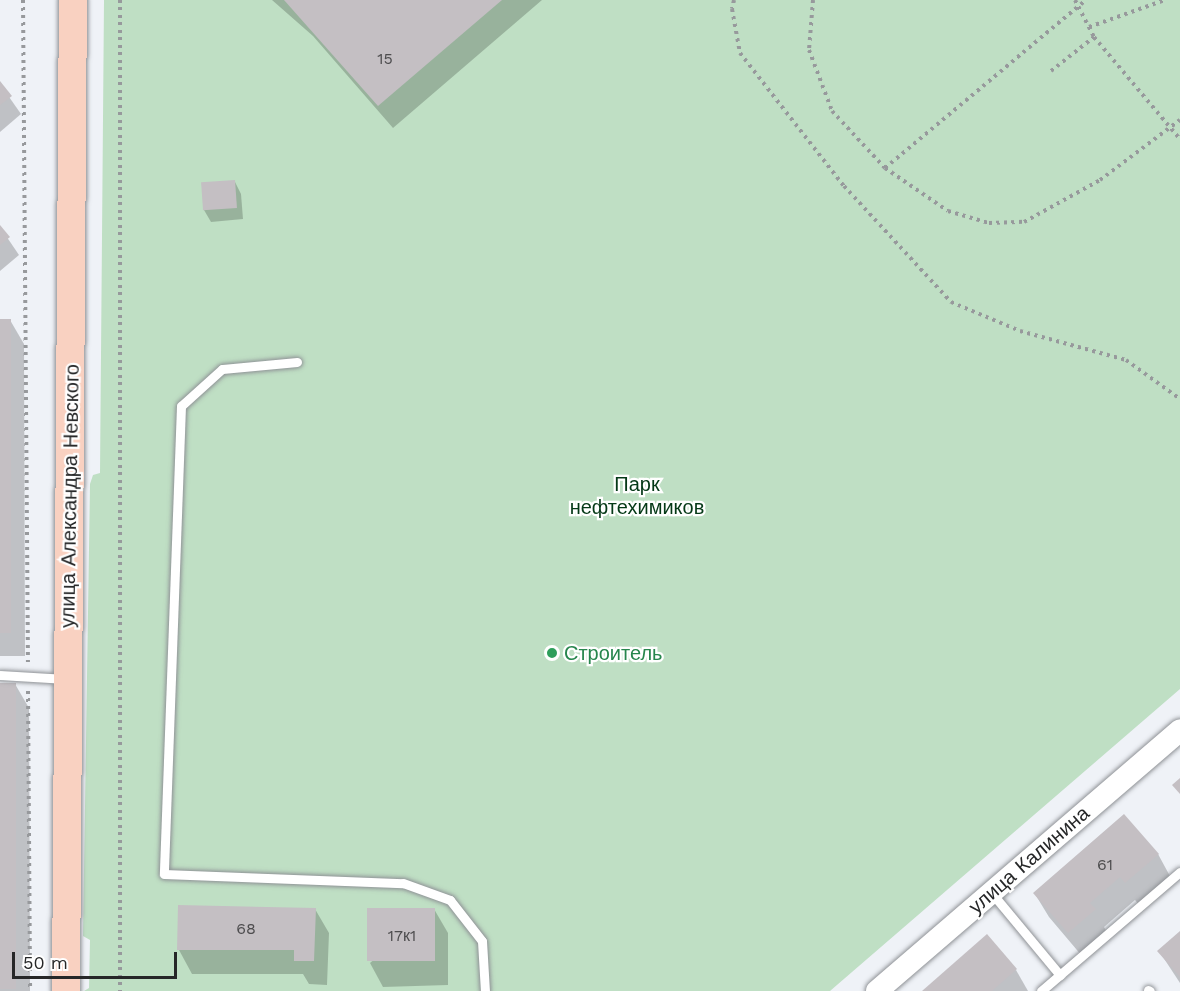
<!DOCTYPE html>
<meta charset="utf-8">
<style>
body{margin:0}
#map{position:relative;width:1180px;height:991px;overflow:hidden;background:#eff2f7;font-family:"Work Sans",sans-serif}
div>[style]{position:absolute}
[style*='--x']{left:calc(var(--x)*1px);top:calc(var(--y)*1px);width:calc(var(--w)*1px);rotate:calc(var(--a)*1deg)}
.green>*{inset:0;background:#bfdfc4}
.shadow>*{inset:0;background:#0003}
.building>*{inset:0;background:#c4bfc3;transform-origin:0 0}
.path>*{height:4px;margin-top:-2px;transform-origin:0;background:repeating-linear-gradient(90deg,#97999c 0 3px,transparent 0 7.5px)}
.roads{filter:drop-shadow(0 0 2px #8f9296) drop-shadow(0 0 2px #8f9296)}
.service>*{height:9px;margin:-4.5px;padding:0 4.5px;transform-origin:4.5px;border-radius:4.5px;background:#fff}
.tertiary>*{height:22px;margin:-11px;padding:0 11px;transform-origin:11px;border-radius:11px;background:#fff}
.primary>*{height:28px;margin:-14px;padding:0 14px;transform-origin:14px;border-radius:14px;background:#f9d1c1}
.dots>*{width:16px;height:16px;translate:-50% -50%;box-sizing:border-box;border:3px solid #fff;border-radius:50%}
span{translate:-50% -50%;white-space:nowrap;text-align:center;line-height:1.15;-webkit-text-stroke:4.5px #fff;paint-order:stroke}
.number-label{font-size:16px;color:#4e4d4f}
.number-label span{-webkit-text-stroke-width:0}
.park-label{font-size:20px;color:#053917}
.street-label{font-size:20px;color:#262728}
.leisure-label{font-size:20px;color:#27864d}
.left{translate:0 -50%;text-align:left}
.scale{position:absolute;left:12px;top:952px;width:165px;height:27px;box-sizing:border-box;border:3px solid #262728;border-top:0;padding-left:8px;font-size:18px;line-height:21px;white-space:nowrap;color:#262728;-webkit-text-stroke:4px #fff;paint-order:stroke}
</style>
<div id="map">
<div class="green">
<div style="clip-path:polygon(104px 0,1180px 0,1180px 689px,830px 991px,84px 991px,89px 988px,90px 940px,83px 936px,90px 484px,93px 475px,100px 473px)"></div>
</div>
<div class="shadow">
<div style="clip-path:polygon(272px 0,542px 0,393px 128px,313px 36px)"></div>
<div style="clip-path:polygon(0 84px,21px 114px,0 132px)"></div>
<div style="clip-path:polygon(235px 182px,241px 194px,243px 219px,211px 222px,204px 210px)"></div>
<div style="clip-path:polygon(0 227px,19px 255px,0 271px)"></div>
<div style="clip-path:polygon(0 320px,10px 320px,24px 344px,25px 656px,0 656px)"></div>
<div style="clip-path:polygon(0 684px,15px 684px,29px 708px,30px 991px,0 991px)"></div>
<div style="clip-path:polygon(1158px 854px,1171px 878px,1140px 906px,1135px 900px,1104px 927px,1108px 934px,1082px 956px,1049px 917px,1035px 894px)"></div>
<div style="clip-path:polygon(315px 909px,329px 933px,327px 985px,309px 984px,303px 974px,192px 974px,179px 950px)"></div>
<div style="clip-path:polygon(434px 909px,448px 933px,448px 985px,383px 987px,370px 963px)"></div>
<div style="clip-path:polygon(1180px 933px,1180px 983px,1159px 951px)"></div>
<div style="clip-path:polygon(1016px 970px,1028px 991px,924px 991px)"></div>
</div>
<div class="building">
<div style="clip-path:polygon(284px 0,502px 0,378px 106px)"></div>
<div style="clip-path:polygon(0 81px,12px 96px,0 105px)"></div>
<div style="left:235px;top:180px;width:28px;height:34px;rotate:86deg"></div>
<div style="clip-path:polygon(0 225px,10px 237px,0 245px)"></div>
<div style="left:0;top:319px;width:11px;height:314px"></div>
<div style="left:0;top:683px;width:16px;height:306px"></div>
<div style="clip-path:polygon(1180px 778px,1180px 794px,1172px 785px)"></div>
<div style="clip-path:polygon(1124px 814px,1159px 854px,1125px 883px,1120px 877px,1090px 903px,1096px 909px,1068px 933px,1033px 893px)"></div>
<div style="clip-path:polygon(178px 905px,316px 908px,314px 961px,294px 961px,294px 950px,177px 950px)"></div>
<div style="left:435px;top:908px;width:53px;height:68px;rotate:90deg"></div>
<div style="clip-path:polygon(1180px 931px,1180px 977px,1157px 951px)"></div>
<div style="clip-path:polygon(987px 934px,1017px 969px,992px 991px,922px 991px)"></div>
</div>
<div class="path">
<div style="--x:23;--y:0;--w:662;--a:89.57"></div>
<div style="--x:120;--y:0;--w:991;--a:90"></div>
<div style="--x:734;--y:0;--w:9;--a:103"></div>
<div style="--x:732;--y:9;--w:45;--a:79.7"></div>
<div style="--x:740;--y:53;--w:169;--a:52"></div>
<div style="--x:844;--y:186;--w:158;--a:47.3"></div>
<div style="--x:951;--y:302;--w:75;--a:22.8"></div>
<div style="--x:1020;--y:331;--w:110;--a:15.3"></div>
<div style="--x:1126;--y:360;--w:67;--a:35.8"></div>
<div style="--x:813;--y:0;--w:50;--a:94.6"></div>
<div style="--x:809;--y:50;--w:65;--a:69.3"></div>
<div style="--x:832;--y:111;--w:78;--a:47.1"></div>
<div style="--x:885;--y:168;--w:76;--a:34.3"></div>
<div style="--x:948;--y:211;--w:43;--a:16.3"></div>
<div style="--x:989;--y:223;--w:35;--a:-2"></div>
<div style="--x:1024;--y:222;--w:87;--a:-28.9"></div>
<div style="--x:1100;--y:180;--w:100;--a:-36.9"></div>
<div style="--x:1075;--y:0;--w:42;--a:62.8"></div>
<div style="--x:1094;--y:37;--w:133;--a:49.9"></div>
<div style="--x:1089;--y:27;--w:81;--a:-19.6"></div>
<div style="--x:1051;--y:71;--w:55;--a:-38.3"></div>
<div style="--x:885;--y:168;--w:262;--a:-39.9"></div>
<div style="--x:28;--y:691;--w:300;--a:89.6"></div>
</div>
<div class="roads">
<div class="service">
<div style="--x:297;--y:362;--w:75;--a:174.7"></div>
<div style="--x:222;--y:369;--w:55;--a:137.9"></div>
<div style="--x:181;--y:406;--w:468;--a:92.1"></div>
<div style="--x:164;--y:874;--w:239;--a:2.2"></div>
<div style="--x:403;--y:883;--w:50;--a:19.9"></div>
<div style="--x:450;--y:900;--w:52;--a:52"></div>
<div style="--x:482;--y:941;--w:50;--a:86.6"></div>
<div style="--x:0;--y:675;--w:66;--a:3.5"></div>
<div style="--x:991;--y:892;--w:108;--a:50.3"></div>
<div style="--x:1148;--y:990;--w:2;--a:27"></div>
<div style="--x:1041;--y:991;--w:183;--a:-40.6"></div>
</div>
<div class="tertiary">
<div style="--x:877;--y:991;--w:400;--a:-40.7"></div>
</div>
<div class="primary">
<div style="--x:66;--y:991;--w:991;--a:-89.6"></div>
</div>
</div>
<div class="dots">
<div style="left:552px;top:653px;background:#2e9e5b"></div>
</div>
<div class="number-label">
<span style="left:385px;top:59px">15</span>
<span style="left:1105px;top:865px">61</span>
<span style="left:246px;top:929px">68</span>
<span style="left:402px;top:936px">17к1</span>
</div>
<div class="park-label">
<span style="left:637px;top:496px">Парк<br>нефтехимиков</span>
</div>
<div class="street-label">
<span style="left:70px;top:496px;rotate:-89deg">улица Александра Невского</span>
<span style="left:1029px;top:860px;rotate:-41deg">улица Калинина</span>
</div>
<div class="leisure-label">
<span class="left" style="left:564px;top:653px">Строитель</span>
</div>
<div class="scale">50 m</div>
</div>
